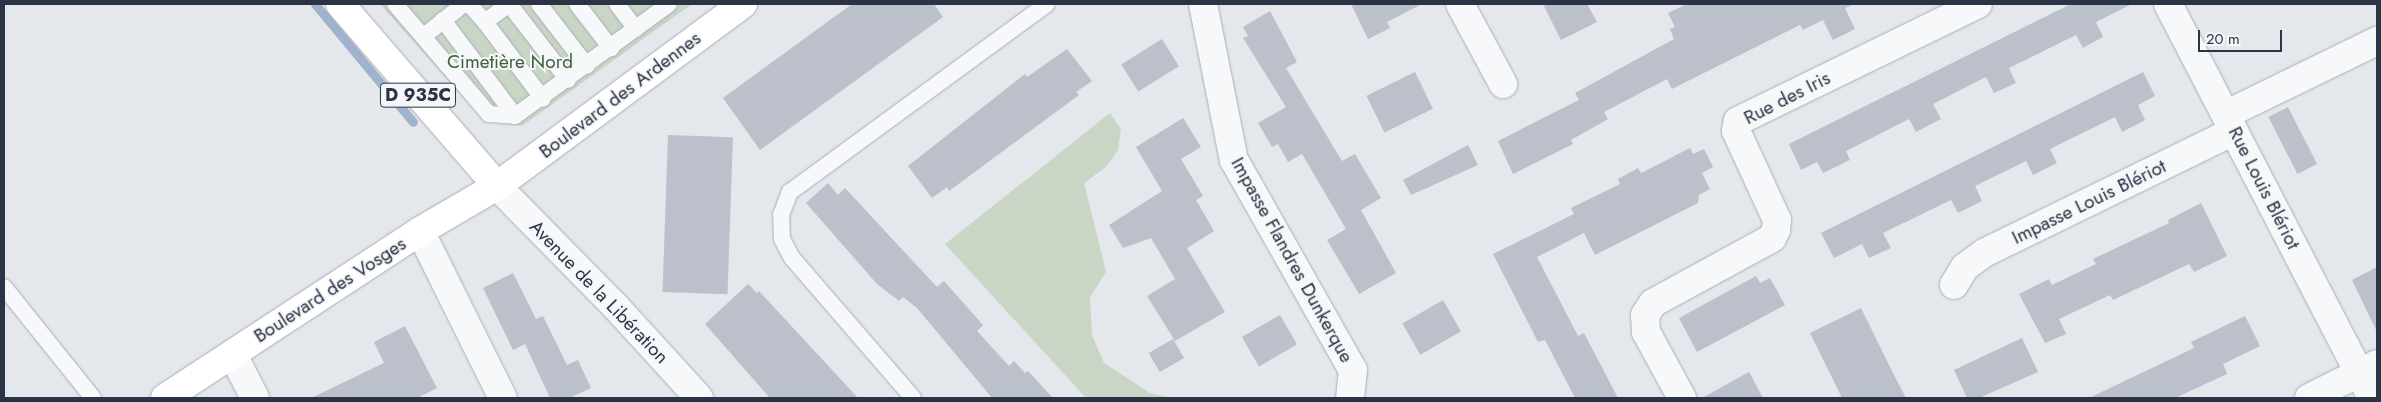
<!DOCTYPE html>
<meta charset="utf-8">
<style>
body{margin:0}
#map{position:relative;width:2381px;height:402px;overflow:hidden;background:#e4e7ec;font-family:Jost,sans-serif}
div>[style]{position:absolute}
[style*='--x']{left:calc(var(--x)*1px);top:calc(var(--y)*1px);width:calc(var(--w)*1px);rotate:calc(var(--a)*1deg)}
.green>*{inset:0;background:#c9d6c5}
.stream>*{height:9px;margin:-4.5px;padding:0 4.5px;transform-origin:4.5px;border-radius:4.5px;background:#9fb4cc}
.building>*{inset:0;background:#bbc0ca;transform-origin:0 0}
.roads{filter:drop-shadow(0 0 1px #a9aeb7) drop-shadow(0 0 1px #a9aeb7)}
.service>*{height:16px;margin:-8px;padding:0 8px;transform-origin:8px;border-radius:8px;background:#f7f8fa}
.minor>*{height:28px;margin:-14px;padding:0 14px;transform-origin:14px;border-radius:14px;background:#f7f8fa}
.secondary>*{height:28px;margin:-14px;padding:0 14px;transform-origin:14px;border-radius:14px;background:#fff}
.primary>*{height:28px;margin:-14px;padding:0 14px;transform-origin:14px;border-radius:14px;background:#fff}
span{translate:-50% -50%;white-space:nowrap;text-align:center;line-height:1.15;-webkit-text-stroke:4px #f4f6f9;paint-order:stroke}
.shield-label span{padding:1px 4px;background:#f4f6f9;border:1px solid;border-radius:4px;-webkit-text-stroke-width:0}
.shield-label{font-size:18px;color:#2b3445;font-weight:700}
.park-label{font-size:19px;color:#3f6138}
.street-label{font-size:19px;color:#2b3445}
.frame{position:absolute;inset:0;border:5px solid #2b3445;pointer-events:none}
.scale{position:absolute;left:2198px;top:30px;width:84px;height:22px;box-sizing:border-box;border:2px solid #2b3445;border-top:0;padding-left:6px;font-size:15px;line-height:18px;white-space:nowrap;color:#2b3445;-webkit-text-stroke:4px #f4f6f9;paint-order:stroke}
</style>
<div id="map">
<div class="green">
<div style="clip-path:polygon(380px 4px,692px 4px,522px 126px,482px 118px)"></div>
<div style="clip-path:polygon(1110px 113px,1121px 129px,1118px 150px,1106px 167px,1084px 183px,1106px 272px,1090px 297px,1092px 335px,1104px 363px,1150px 393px,1171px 398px,1086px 398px,945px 244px)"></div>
</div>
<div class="stream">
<div style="--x:315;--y:4;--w:153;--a:50.3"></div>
</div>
<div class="building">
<div style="clip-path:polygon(852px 4px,934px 4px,943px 17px,760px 150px,723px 98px)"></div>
<div style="clip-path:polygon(1351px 4px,1422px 4px,1387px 22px,1390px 28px,1368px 39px)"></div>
<div style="clip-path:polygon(1543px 4px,1587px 4px,1597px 22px,1561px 40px)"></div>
<div style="clip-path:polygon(1687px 4px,1854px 4px,1845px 8px,1855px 29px,1833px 40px,1823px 20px,1803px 30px,1800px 25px,1672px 89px,1667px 79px,1604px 112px,1608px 119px,1571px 140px,1573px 144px,1513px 174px,1498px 141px,1579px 100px,1575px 93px,1674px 39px,1670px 29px,1675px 27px,1668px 13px)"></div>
<div style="clip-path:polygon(2071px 4px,2132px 4px,2096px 22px,2103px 37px,2083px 48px,2076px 35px,2009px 68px,2016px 83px,1994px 93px,1986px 77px,1933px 104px,1941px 119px,1916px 132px,1909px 119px,1846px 151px,1850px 160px,1823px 173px,1817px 162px,1801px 170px,1789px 144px)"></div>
<div style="clip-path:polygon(1270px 11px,1297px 62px,1286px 68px,1342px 161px,1355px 154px,1381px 198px,1361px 210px,1396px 273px,1359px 294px,1327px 240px,1346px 229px,1302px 154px,1288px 162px,1278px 144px,1272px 147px,1258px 123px,1286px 107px,1243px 38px,1248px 36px,1243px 27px)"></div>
<div style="left:1162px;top:39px;width:32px;height:48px;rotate:58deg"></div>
<div style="clip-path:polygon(1067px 49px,1092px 81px,1076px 92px,1079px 95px,949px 191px,947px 187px,932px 198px,908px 166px,1025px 74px,1027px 77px)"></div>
<div style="left:1415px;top:72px;width:41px;height:54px;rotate:64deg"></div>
<div style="clip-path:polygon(2143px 72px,2155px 96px,2138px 105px,2145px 120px,2122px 132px,2115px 117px,2050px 149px,2057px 163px,2033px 175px,2026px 161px,1975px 186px,1982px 201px,1958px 213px,1951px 200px,1883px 233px,1891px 248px,1869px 258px,1862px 244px,1834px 258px,1821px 233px)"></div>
<div style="left:2288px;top:107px;width:64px;height:22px;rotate:63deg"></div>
<div style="clip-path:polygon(1183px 118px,1201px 147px,1181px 159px,1203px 196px,1196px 200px,1214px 231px,1187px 248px,1225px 312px,1175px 341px,1147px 296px,1175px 279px,1151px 238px,1123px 248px,1109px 225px,1162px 191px,1136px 147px)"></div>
<div style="left:668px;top:135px;width:65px;height:157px;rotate:2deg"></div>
<div style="clip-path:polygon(1468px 145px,1478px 165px,1411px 195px,1403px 180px)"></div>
<div style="clip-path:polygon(1690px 148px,1693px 154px,1704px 149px,1713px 167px,1702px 173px,1710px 189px,1699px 195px,1698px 203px,1595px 255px,1584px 233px,1537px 257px,1578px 336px,1584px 333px,1618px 398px,1575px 398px,1545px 340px,1538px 342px,1493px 254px,1574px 214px,1571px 208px,1620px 184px,1618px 179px,1638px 168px,1641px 173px)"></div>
<div style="clip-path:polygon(828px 183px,838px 195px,845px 188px,937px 287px,944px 281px,983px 325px,977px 331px,1009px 366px,1014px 361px,1025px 373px,1028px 371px,1053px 398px,992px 398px,917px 308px,903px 297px,899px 301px,877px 284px,806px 203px)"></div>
<div style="clip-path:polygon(2201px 203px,2227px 256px,2194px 272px,2189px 264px,2113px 300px,2110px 295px,2059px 319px,2066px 334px,2045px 343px,2019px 294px,2049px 279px,2052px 285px,2096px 264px,2093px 259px,2169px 223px,2168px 220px)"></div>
<div style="clip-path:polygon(2377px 267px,2377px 332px,2352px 280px)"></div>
<div style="clip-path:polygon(513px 273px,536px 319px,543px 316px,567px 365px,578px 360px,591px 388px,569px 398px,550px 398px,525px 344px,513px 350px,483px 288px)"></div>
<div style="clip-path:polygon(1756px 276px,1760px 283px,1770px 278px,1785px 305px,1697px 352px,1679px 318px)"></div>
<div style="clip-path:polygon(748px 284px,757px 293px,759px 291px,858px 398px,770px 398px,705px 324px)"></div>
<div style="left:1443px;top:300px;width:36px;height:47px;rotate:60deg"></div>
<div style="clip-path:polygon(1861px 308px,1893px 373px,1906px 398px,1842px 398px,1810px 333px)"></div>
<div style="left:1280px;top:315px;width:34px;height:44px;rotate:60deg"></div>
<div style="clip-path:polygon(2245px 316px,2260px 346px,2223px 364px,2227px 374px,2175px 398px,2089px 398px,2194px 348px,2191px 342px)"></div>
<div style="clip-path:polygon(405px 326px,437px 388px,417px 398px,311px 398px,384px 363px,374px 342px)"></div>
<div style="clip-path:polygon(2022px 338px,2038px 372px,1979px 398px,1967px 398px,1954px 370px)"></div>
<div style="left:1173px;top:339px;width:22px;height:28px;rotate:60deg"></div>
<div style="clip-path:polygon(1749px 372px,1763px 398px,1702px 398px)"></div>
</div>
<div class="roads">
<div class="service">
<div style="--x:395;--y:4;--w:145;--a:49.5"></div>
<div style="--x:489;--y:114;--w:26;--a:4"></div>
<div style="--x:515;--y:116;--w:190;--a:-36"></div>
<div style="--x:469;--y:4;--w:24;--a:48"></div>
<div style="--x:485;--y:22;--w:30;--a:-37"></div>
<div style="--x:509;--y:4;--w:96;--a:52.2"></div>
<div style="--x:539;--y:4;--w:78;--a:52.3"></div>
<div style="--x:577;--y:4;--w:56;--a:52.3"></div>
<div style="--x:617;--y:4;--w:31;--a:53"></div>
<div style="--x:443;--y:20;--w:120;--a:53.1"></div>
<div style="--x:485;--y:22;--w:96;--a:53"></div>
<div style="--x:424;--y:36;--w:51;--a:-38.7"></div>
<div style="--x:4;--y:287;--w:142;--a:51.3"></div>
<div style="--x:913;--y:398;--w:185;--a:-130.8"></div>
<div style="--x:792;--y:258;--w:21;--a:-118"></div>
<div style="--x:782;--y:239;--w:24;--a:-92"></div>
<div style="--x:781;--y:215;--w:25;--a:-69"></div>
<div style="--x:790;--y:192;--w:318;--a:-36.2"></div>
</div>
<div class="minor">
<div style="--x:1203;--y:4;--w:159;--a:78.8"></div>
<div style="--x:1234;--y:160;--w:241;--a:60.5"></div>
<div style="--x:1353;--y:370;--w:28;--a:96"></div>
<div style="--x:1460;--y:4;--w:91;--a:61.7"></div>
<div style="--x:2168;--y:4;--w:444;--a:62.6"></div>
<div style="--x:2227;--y:114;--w:167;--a:-26"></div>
<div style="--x:497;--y:186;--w:170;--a:45.5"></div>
<div style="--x:616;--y:307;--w:123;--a:47.6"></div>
<div style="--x:420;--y:231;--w:186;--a:63.6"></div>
<div style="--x:1954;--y:285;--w:21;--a:-59"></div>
<div style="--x:1965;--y:267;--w:24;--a:-36"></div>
<div style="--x:1984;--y:253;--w:278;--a:-26"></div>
<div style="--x:233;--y:355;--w:48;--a:62.9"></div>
<div style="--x:1682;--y:398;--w:75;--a:-118.6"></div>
<div style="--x:1646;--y:332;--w:17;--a:-93"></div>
<div style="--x:1645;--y:315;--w:14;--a:-56"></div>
<div style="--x:1653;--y:303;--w:136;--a:-28.6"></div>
<div style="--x:1772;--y:238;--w:9;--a:-63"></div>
<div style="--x:1776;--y:230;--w:10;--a:-84"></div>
<div style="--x:1777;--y:220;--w:98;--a:-114.7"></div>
<div style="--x:1736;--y:131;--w:10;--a:-79"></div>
<div style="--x:1738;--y:121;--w:267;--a:-26"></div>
<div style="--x:2309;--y:398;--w:76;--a:-26.6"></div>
</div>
<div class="secondary">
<div style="--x:165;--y:398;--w:305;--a:-33.2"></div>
<div style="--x:420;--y:231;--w:89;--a:-30.3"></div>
<div style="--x:497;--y:186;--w:306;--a:-36.5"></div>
</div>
<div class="primary">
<div style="--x:340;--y:4;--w:240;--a:49.2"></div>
</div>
</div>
<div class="shield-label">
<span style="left:418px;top:95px">D 935C</span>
</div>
<div class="park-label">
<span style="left:510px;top:62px">Cimetière Nord</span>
</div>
<div class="street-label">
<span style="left:620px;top:95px;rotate:-37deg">Boulevard des Ardennes</span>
<span style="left:1787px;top:98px;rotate:-27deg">Rue des Iris</span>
<span style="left:2264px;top:188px;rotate:63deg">Rue Louis Blériot</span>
<span style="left:2089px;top:202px;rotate:-26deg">Impasse Louis Blériot</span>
<span style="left:1292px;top:260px;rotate:61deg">Impasse Flandres Dunkerque</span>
<span style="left:330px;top:290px;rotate:-33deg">Boulevard des Vosges</span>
<span style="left:599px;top:292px;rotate:46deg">Avenue de la Libération</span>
</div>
<div class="frame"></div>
<div class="scale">20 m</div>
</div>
